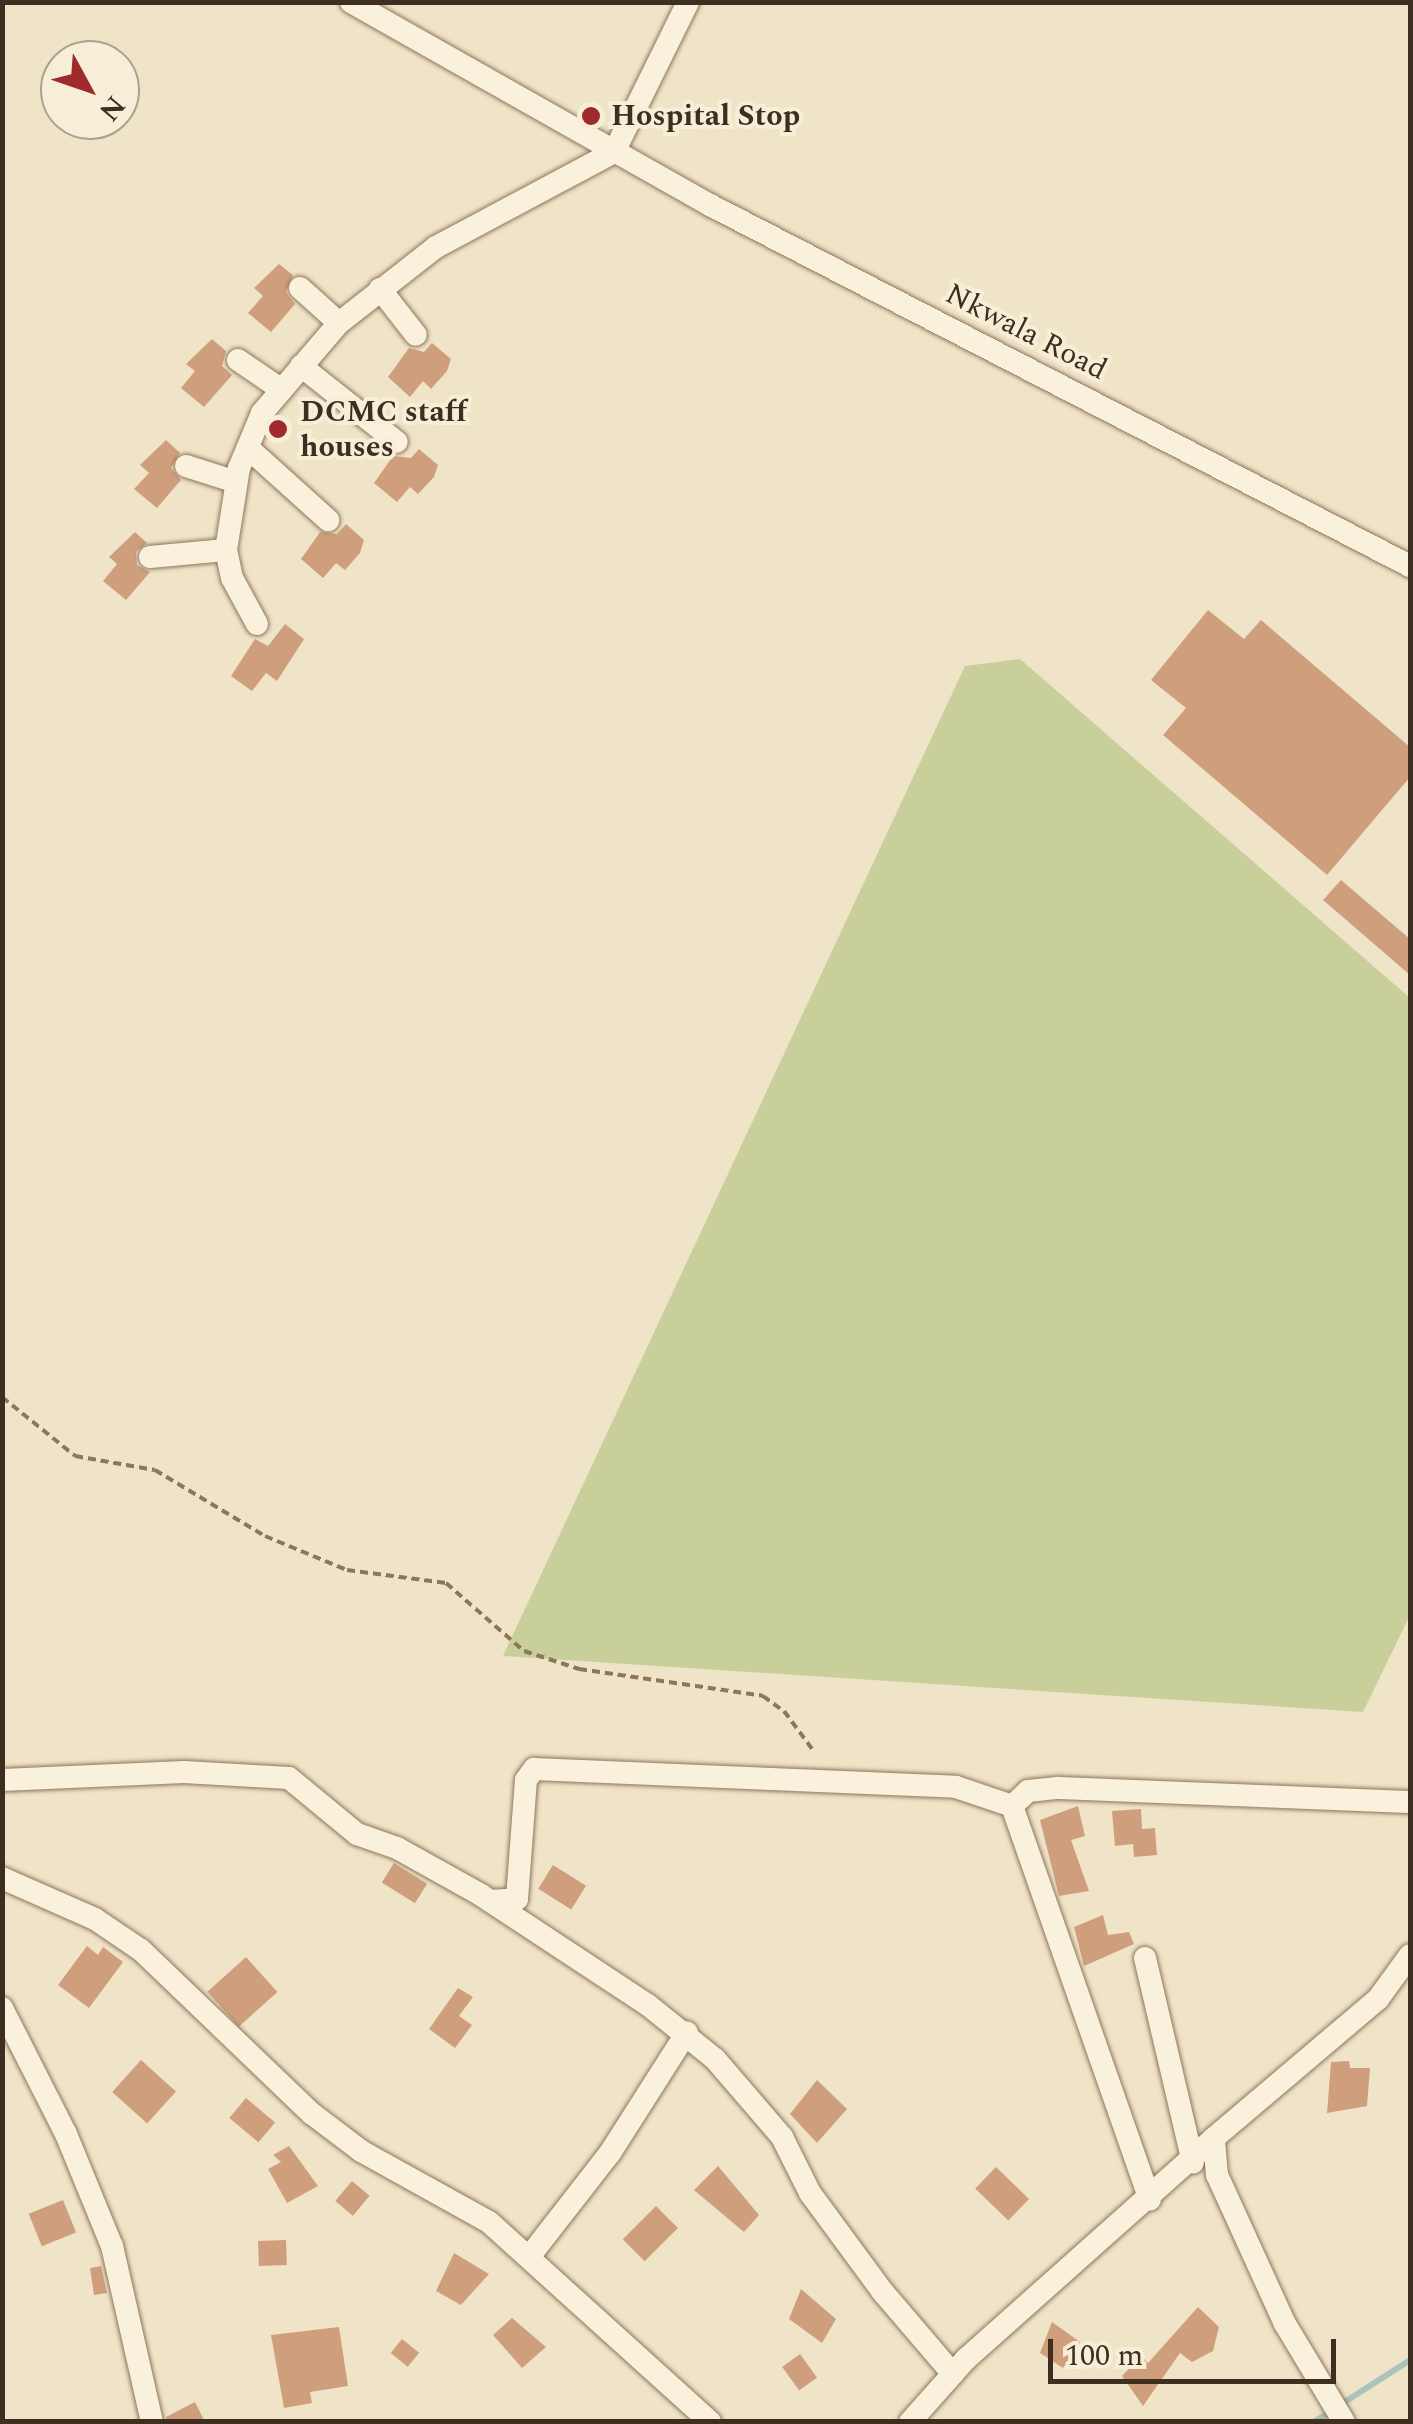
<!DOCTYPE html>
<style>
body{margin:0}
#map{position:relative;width:1413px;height:2424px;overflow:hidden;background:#f0e4c8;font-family:Spectral,serif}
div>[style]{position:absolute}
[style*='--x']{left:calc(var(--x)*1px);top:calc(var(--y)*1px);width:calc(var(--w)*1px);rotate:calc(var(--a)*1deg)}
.green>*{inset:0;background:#c9cf9b}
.stream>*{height:6px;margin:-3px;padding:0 3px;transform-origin:3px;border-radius:3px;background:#a9c4bc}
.building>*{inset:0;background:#cf9f7d;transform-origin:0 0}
.path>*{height:4px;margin-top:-2px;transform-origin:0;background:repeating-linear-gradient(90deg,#8d765c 0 8px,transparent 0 13px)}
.roads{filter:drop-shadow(0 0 2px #8d765c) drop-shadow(0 0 2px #8d765c)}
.minor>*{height:22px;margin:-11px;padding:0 11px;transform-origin:11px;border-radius:11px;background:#faf1dc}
.dots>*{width:28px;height:28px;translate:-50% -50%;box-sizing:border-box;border:5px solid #f7eed8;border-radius:50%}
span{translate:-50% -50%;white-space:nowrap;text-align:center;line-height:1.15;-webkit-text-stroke:8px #f7eed8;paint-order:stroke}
.poi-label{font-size:30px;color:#3d2e20;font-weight:700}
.left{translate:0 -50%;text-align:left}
.street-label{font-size:30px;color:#3d2e20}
.frame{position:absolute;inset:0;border:5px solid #3d2e20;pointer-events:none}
.north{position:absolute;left:40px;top:40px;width:100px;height:100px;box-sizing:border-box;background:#f7eed8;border:2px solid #ada18e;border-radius:50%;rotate:130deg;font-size:28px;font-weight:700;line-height:40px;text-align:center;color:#3d2e20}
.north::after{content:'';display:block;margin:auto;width:35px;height:45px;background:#9e2a2b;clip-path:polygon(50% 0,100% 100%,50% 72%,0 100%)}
.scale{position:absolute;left:1048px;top:2339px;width:288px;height:45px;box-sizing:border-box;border:5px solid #3d2e20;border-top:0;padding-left:12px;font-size:30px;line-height:35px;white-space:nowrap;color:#3d2e20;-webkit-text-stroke:8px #f7eed8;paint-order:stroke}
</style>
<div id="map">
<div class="green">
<div style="clip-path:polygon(1020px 659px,1410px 998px,1410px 1615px,1363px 1712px,503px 1656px,965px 666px)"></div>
</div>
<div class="stream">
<div style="--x:1340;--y:2405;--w:83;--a:-32.7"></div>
<div style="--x:1313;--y:2422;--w:20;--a:-30"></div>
</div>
<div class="building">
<div style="clip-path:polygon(279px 264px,293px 275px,286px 292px,295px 304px,271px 332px,248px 313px,263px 296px,254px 288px)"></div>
<div style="clip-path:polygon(212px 339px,226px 351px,222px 366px,232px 375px,204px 407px,181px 388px,195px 371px,186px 364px)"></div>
<div style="clip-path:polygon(432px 343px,451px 359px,447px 371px,431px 389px,423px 381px,410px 397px,388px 377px,409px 348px,424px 352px)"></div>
<div style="clip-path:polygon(166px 440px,180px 453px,171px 468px,181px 480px,157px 508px,134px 489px,149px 473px,140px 465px)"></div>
<div style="clip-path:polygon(419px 449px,438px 465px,434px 477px,418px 494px,410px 487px,397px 502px,374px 483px,393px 456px,411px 458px)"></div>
<div style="clip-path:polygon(346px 524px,364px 540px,360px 553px,345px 570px,336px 563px,323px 578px,301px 559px,320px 532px,337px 534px)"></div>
<div style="clip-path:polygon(135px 532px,147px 543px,136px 552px,137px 565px,150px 572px,126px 600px,103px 581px,117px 564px,109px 557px)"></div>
<div style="clip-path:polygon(1208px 610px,1244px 639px,1261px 620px,1410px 747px,1410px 777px,1327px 875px,1163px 735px,1186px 708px,1151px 680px)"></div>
<div style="clip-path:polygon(285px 624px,304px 639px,277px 681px,266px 673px,252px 691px,231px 676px,255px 639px,268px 646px)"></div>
<div style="clip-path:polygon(1341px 880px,1410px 939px,1410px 975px,1323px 900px)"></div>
<div style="clip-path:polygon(1078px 1806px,1085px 1836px,1071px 1840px,1089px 1891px,1059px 1896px,1040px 1820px)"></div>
<div style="clip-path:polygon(1141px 1809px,1142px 1829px,1155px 1828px,1157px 1855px,1134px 1857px,1133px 1844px,1115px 1846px,1112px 1811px)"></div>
<div style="left:394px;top:1863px;width:39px;height:23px;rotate:32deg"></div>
<div style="left:553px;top:1865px;width:39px;height:28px;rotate:32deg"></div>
<div style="clip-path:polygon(1103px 1915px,1108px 1935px,1129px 1932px,1134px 1944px,1084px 1966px,1074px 1927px)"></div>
<div style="clip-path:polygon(87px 1946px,98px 1955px,103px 1947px,123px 1962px,89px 2008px,58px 1985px)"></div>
<div style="left:246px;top:1957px;width:47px;height:52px;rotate:48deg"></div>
<div style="clip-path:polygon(458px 1988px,473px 1997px,459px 2016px,472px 2025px,455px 2048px,429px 2029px)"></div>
<div style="left:141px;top:2060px;width:47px;height:43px;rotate:42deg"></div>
<div style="clip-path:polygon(1349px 2061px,1350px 2068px,1370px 2068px,1367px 2106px,1327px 2113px,1331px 2062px)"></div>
<div style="clip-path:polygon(817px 2080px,847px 2109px,817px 2143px,790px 2114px)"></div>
<div style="left:246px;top:2098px;width:38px;height:26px;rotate:40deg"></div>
<div style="clip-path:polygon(289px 2146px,318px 2186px,287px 2203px,268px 2169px,281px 2162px,273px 2155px)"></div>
<div style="clip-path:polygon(718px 2166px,759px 2215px,744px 2232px,694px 2190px)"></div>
<div style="left:996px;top:2167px;width:46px;height:30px;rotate:44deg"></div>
<div style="left:352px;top:2181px;width:23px;height:26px;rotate:40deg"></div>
<div style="left:63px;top:2200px;width:35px;height:37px;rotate:68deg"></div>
<div style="left:656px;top:2206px;width:31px;height:47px;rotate:45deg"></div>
<div style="left:286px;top:2240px;width:25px;height:28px;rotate:88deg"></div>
<div style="clip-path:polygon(454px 2253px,489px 2274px,461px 2305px,436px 2291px)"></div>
<div style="clip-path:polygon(101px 2266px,107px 2293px,94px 2295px,90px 2268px)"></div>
<div style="clip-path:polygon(801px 2289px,836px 2319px,822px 2343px,789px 2319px)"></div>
<div style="clip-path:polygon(1198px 2307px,1219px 2327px,1213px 2351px,1192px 2362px,1180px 2353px,1143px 2406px,1122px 2376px,1141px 2356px,1148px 2363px)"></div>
<div style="clip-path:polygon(512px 2318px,546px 2347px,522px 2368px,493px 2335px)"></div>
<div style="clip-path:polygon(1052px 2322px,1080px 2342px,1063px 2368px,1040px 2353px)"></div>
<div style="clip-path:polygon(339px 2327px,348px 2386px,310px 2392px,312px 2403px,284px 2408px,271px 2335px)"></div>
<div style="left:402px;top:2339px;width:22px;height:18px;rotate:39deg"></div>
<div style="left:800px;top:2354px;width:29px;height:22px;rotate:54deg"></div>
<div style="clip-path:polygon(195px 2402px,205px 2422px,167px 2422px,166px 2417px)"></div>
</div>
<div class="path">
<div style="--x:2;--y:1397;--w:94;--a:38.9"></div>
<div style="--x:75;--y:1456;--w:81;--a:9.9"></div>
<div style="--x:155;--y:1470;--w:128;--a:31"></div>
<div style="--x:265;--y:1536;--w:89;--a:22.5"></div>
<div style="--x:347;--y:1570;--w:100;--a:7.5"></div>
<div style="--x:446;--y:1583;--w:103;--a:41.1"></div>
<div style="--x:524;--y:1651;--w:58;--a:18.1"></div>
<div style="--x:579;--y:1669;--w:186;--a:8.3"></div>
<div style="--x:763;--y:1696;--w:26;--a:36"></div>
<div style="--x:784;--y:1711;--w:49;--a:53.4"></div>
</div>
<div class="roads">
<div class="minor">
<div style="--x:351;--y:2;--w:412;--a:29.5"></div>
<div style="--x:710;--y:205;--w:788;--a:27.28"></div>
<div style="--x:300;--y:288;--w:52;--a:41.9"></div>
<div style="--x:380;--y:289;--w:58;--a:52"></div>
<div style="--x:238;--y:360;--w:53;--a:34.3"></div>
<div style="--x:301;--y:366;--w:122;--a:38.4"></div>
<div style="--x:248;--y:448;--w:108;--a:42"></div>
<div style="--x:186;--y:466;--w:52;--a:17.7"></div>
<div style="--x:150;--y:557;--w:76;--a:-5.3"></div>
<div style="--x:257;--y:624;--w:52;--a:-118.5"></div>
<div style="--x:232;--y:578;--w:29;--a:-102"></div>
<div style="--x:226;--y:550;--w:83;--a:-81"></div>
<div style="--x:239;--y:468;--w:60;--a:-67.3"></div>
<div style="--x:262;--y:413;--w:118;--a:-49.5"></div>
<div style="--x:339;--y:323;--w:123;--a:-38.1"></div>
<div style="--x:436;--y:247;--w:202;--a:-28.1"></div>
<div style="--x:614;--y:152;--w:167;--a:-63.7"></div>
<div style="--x:2;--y:1780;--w:182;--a:-2.5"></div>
<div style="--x:184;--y:1772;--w:105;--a:3.3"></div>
<div style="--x:289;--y:1778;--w:88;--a:39.5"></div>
<div style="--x:357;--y:1834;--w:42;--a:19.3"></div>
<div style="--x:397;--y:1848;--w:96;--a:29.2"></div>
<div style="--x:481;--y:1895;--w:200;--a:33.4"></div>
<div style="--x:648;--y:2005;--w:86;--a:38.9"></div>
<div style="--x:715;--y:2059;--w:103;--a:49.3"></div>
<div style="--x:782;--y:2137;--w:63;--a:63.4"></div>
<div style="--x:810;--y:2193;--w:122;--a:53.7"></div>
<div style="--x:882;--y:2291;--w:109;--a:49.5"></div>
<div style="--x:1012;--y:1806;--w:417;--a:70.7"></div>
<div style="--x:1012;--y:1806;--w:22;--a:-43"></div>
<div style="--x:1028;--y:1791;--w:30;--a:-6"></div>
<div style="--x:1058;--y:1788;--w:352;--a:2.3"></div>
<div style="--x:2;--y:1878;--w:102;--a:23.8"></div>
<div style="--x:95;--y:1919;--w:55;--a:34"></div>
<div style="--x:141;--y:1950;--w:236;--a:43.8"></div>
<div style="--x:311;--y:2113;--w:63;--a:37.2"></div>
<div style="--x:361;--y:2151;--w:146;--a:29"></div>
<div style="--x:489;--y:2222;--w:298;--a:42.1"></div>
<div style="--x:490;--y:1901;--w:27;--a:-4"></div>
<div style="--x:517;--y:1899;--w:119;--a:-85.7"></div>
<div style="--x:526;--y:1780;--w:14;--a:-54"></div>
<div style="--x:534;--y:1769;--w:422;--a:2.4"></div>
<div style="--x:956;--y:1787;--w:59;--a:18.7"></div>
<div style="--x:1145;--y:1958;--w:210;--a:76.8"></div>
<div style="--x:2;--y:2008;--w:141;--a:63.1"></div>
<div style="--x:66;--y:2134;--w:121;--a:67.7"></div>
<div style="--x:112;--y:2246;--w:180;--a:77.2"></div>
<div style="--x:529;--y:2257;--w:132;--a:-52.1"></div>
<div style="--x:610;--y:2153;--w:143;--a:-57.5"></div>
<div style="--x:910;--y:2422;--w:84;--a:-48.4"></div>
<div style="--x:966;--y:2359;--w:332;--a:-41.7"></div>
<div style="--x:1344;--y:2422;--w:114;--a:-121"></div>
<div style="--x:1285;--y:2324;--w:164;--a:-114.5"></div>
<div style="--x:1217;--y:2175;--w:37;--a:-95"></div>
<div style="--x:1214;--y:2138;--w:215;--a:-40.3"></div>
<div style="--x:1378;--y:1999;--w:54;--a:-54"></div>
</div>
</div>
<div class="dots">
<div style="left:591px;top:116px;background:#9e2a2b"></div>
<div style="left:278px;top:429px;background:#9e2a2b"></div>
</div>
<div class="poi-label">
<span class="left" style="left:611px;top:116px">Hospital Stop</span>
<span class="left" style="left:300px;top:429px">DCMC staff<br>houses</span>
</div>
<div class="street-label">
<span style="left:1026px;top:332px;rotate:27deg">Nkwala Road</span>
</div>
<div class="frame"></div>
<div class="north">N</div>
<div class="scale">100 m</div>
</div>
